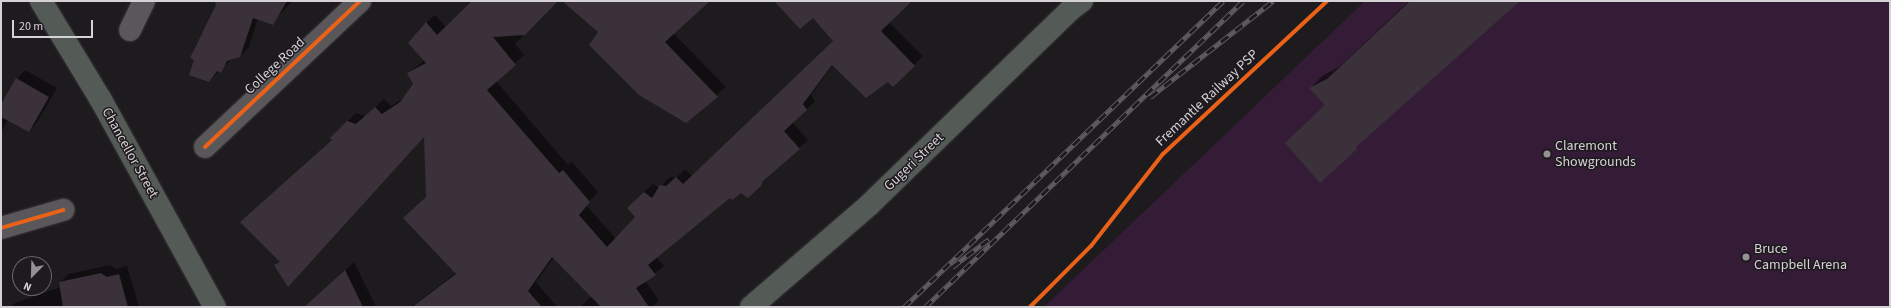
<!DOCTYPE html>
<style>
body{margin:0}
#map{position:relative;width:1891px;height:308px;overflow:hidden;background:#1e1b1e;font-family:"Source Sans 3",sans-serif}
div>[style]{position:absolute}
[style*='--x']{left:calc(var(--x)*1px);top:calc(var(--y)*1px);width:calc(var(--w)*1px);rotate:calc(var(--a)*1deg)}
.green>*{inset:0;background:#341c37}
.shadow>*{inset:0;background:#0007}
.building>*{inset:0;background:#3a313b}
.roads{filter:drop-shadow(0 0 1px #393639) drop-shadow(0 0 1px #393639)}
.minor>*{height:22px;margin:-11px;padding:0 11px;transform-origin:11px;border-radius:11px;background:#5a575a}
.primary>*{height:22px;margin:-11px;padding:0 11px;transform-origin:11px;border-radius:11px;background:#545b57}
.rail>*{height:4.5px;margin-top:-2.25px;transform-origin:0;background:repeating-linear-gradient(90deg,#1f1a1f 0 9px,#5f5c5f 0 18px);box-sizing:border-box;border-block:1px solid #5f5c5f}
.cycleway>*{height:4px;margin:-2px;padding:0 2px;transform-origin:2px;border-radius:2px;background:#ea6118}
.dots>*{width:11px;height:11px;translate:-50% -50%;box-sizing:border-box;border:2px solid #1f1a1f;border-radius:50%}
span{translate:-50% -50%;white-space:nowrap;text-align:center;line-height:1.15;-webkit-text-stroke:3px #1f1a1f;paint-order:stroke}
.street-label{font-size:14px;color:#d5d2d5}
.poi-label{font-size:14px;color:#d5d2d5}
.left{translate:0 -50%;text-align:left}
.frame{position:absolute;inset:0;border:2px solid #d5d2d5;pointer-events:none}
.north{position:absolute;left:12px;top:256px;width:40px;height:40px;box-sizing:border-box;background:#1f1a1f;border:1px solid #686468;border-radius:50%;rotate:203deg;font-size:11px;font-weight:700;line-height:16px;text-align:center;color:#d5d2d5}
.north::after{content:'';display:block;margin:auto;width:14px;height:18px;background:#959295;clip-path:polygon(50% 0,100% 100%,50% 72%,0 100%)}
.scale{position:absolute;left:12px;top:20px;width:81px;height:18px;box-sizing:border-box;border:2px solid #d5d2d5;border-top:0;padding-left:5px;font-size:12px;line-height:14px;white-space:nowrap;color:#d5d2d5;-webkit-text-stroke:3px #1f1a1f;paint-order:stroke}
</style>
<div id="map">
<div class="green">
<div style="clip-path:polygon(1365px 1px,1890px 1px,1890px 307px,1044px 307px)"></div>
</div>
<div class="shadow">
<div style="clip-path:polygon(218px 1px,292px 1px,272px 23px,258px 18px,249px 47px,240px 56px,232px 59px,209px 81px)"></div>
<div style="clip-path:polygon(475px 1px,557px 1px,515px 44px,524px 55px,496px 81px,568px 165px,572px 162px,598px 192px,586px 205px,616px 239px,636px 216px,637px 199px,653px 184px,659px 188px,670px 177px,676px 178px,685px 169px,692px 176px,835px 41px,813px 17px,775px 1px,910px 1px,889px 22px,923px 56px,893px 85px,888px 81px,833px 65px,811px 95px,815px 101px,792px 122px,808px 140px,770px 173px,760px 186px,731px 197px,656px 257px,664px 266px,645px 281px,659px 300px,652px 307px,580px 307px,592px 296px,554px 257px,536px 282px,557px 307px,411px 307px,456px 273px,427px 197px,425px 135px,296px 277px,276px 265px,281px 261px,333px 140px,331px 138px,356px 113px,366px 116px,384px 99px,391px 106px,405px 97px,414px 84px,408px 73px,425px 60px,426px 23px,435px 15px,446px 27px)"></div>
<div style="clip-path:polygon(564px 1px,708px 1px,673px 33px,726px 87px,686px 121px,600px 32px)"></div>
<div style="clip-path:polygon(1409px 1px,1519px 1px,1367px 135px,1320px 181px,1326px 105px,1311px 88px,1322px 76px,1339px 67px)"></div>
<div style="clip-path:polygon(25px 70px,57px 88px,37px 122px,29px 131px,8px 120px,1px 133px,1px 94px,3px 102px,17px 79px)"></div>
<div style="clip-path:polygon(354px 262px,376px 307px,305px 307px,311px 301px)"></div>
<div style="clip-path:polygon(110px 265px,116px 269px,127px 266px,139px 307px,11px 307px,15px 303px,61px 287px,60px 282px,69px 274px)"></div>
</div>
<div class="building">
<div style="clip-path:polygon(215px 1px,287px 1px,273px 25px,253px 18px,240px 57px,227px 61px,221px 73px,217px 71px,209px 82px,189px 75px,194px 60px,190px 58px,216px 5px)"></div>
<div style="clip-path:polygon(472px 1px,558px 1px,525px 35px,493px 37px,516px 65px,487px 90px,559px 173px,563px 170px,590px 202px,579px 215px,607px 247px,635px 217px,627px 208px,644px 192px,652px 198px,660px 185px,666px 186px,676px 177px,683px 184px,833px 41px,813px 18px,800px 29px,774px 1px,912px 1px,881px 31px,915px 66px,893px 87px,888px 82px,866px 98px,832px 65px,803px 104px,807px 110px,784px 131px,800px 149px,763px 181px,761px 186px,748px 198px,741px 193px,732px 200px,730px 198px,648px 265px,656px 275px,636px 288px,649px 307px,601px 307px,552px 257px,528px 291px,542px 307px,412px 307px,456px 274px,403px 218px,426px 197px,424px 137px,288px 287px,274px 265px,280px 262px,240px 222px,332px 140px,330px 138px,347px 121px,356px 124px,375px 107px,382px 114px,400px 102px,413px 84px,407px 73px,426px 63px,408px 43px,426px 22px,437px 35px)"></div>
<div style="clip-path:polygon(562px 1px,710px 1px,665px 42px,718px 97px,686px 123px,639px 95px,589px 45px,598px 32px)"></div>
<div style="clip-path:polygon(1410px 1px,1520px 1px,1356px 147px,1357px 149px,1320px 183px,1285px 143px,1325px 105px,1309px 88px,1327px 79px)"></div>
<div style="clip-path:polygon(16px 78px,49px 97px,29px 132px,1px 117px,1px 104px)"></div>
<div style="clip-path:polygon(345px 270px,363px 307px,304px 307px)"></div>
<div style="clip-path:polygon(101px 273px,107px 277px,119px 274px,128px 307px,63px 307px,59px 282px)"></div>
</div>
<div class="roads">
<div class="minor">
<div style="--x:130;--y:30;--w:32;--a:-64"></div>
<div style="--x:205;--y:147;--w:213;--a:-43.3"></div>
<div style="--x:1;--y:228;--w:65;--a:-16.2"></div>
</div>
<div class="primary">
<div style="--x:41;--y:1;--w:116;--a:58.8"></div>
<div style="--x:101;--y:100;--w:236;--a:61.2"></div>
<div style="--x:751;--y:307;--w:156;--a:-40.8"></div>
<div style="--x:869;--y:205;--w:280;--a:-44.1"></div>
<div style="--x:1070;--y:10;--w:15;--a:-37"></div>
</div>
</div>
<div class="rail">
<div style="--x:1150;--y:97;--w:156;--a:-38"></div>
<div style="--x:952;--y:267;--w:46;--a:-37.1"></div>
<div style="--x:904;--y:307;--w:442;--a:-43.8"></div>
<div style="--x:925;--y:307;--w:441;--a:-43.9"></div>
</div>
<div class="cycleway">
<div style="--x:205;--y:147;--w:213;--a:-43.3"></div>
<div style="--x:1;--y:228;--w:65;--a:-16.2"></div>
<div style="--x:1030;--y:307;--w:86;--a:-45"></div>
<div style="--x:1091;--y:246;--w:117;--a:-52"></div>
<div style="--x:1163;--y:154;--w:224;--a:-43"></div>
</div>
<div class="dots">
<div style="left:1547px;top:154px;background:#959295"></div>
<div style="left:1746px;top:257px;background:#959295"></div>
</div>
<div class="street-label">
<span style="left:275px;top:66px;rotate:-43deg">College Road</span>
<span style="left:1207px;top:98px;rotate:-43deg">Fremantle Railway PSP</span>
<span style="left:130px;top:153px;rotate:61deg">Chancellor Street</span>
<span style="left:914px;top:162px;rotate:-44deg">Gugeri Street</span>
</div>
<div class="poi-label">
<span class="left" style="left:1555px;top:154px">Claremont<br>Showgrounds</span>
<span class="left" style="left:1754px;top:257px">Bruce<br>Campbell Arena</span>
</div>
<div class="frame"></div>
<div class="north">N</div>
<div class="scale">20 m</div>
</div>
